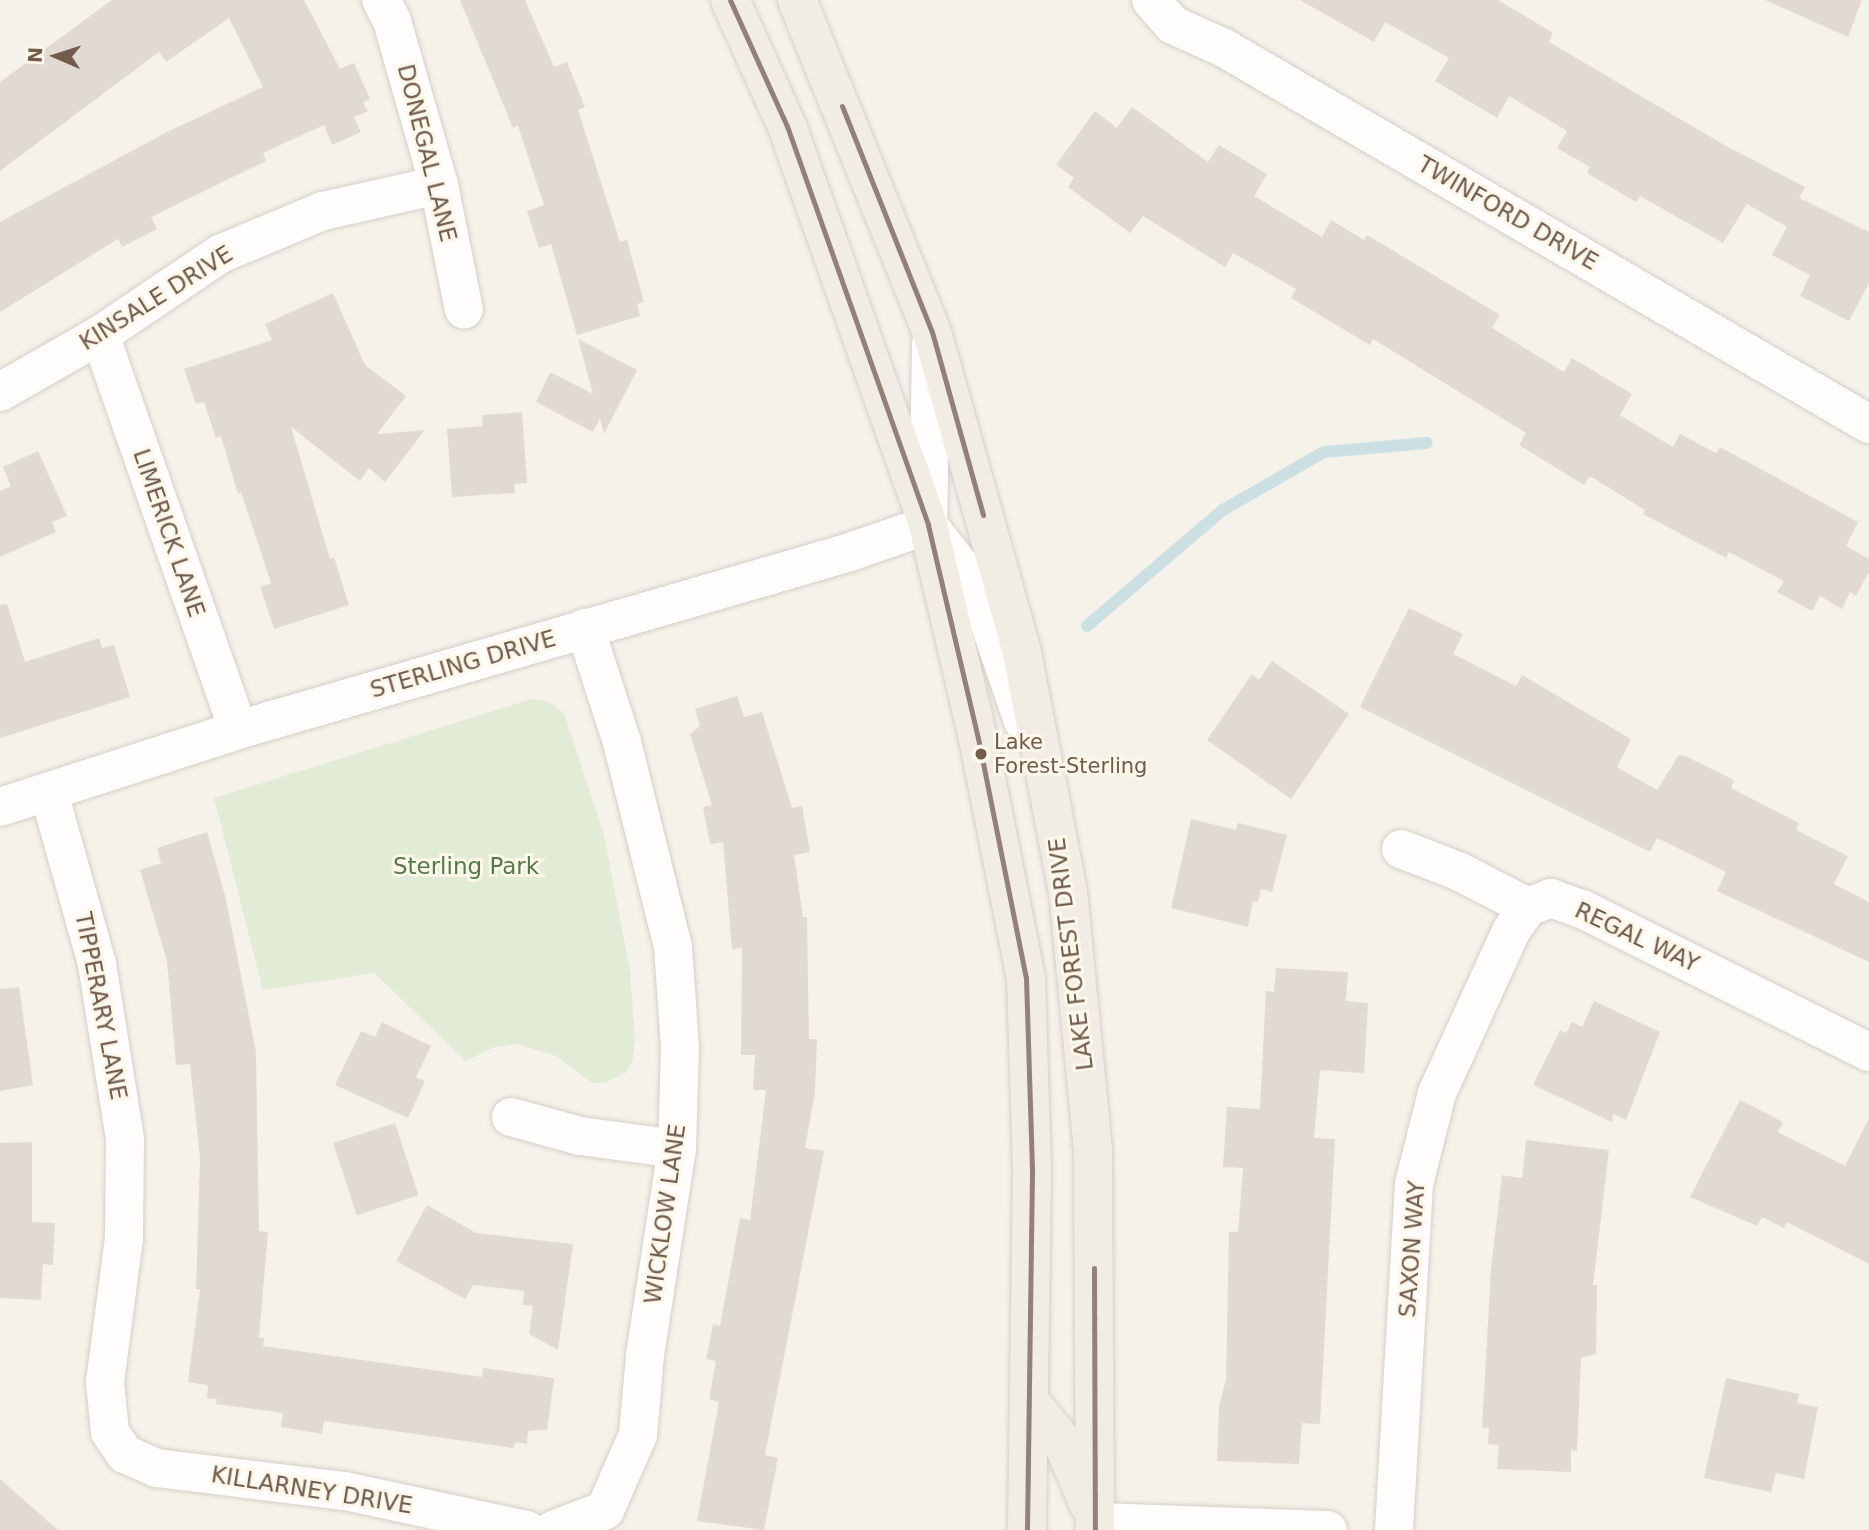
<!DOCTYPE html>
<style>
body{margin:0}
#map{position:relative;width:1869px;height:1530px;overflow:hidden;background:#f5f2ea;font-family:"DejaVu Sans",sans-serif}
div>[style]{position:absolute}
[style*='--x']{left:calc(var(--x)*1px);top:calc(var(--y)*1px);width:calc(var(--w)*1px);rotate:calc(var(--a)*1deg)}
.green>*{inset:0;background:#e1ebd6}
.stream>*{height:12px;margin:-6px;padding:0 6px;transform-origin:6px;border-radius:6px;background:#cce0e4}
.building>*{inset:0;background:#e1dad2;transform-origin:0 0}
.roads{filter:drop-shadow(0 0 2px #d4cfc8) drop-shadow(0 0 2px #d4cfc8)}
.minor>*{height:38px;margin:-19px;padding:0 19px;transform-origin:19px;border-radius:19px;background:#fefdfc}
.major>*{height:38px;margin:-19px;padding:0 19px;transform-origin:19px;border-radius:19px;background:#f1ede5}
.bus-1>*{height:5px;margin:-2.5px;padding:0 2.5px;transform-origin:2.5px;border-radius:2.5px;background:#938177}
.dots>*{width:19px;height:19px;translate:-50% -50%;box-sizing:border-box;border:4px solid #fdf7ea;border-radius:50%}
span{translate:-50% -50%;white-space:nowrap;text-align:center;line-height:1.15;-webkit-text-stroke:6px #fdf7ea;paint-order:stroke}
.bus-label{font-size:21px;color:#705b4d}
.left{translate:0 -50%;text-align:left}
.street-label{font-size:23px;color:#705b4d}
.park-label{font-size:23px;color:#547a49}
.north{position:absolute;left:21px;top:21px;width:70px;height:70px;-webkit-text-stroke:5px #fdf7ea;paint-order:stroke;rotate:273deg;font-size:19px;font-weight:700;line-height:28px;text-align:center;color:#705b4d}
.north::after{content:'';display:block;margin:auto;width:24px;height:32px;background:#705b4d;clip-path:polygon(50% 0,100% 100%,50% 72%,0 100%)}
</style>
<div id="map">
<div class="green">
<div style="clip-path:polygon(532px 699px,548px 701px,564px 713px,604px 835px,630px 971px,635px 1040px,633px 1060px,626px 1072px,605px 1083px,592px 1083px,556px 1056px,517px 1044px,494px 1047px,466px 1061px,374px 973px,263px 990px,214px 798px)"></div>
</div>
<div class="stream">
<div style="--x:1087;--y:626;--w:179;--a:-40.5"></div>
<div style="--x:1223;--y:510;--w:116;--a:-29.9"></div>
<div style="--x:1324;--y:452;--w:103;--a:-5"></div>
</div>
<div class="building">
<div style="clip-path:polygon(112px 0,304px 0,340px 69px,354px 63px,370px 99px,363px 102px,368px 111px,354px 117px,361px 132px,332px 145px,324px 125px,263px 153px,266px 161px,151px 217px,157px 229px,122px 247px,118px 239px,0 312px,0 222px,167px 132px,263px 87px,229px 18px,166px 62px,159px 52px,0 171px,0 82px)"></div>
<div style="clip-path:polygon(460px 0,525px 0,554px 67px,567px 62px,585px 107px,578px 110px,620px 242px,627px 240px,644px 302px,637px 304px,640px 316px,577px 335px,551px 244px,539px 248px,527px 211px,544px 205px,518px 126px,513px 128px)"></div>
<div style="clip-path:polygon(1300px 0,1498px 0,1553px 33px,1549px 42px,1726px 146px,1805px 187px,1799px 198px,1869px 232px,1869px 283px,1849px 321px,1800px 296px,1810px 275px,1772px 255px,1787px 227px,1747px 204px,1723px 243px,1640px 196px,1636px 202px,1587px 173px,1590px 167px,1557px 148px,1567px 131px,1509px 96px,1497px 118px,1435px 81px,1449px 58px,1385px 22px,1374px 42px)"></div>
<div style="clip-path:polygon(1765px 0,1862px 0,1848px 37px)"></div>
<div style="clip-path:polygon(1132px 107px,1208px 162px,1219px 145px,1267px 174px,1254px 196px,1322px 237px,1331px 220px,1364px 240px,1367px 235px,1500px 315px,1492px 328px,1564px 372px,1572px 358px,1632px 394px,1620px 415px,1673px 447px,1680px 434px,1716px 453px,1720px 447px,1858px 522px,1846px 546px,1869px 559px,1869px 572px,1856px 596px,1850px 592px,1842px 609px,1820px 596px,1812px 611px,1777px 592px,1784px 581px,1729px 552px,1726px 558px,1643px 514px,1645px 510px,1590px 476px,1584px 485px,1519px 445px,1526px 433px,1373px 339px,1370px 345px,1291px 298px,1296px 289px,1233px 253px,1225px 267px,1143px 216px,1130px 233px,1068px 187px,1074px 178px,1056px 165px,1095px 111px,1117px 128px)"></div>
<div style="clip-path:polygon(333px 293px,365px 365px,406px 396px,377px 434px,425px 430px,385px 482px,369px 468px,360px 481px,291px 427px,330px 559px,334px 557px,349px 605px,274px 629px,260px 587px,271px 583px,241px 492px,238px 494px,221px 436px,216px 438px,204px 402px,196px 404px,184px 369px,272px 340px,265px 324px)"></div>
<div style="clip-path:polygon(578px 339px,637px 370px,604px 434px,600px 418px,593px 432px,536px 402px,550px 372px,593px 394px)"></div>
<div style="clip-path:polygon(522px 412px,527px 483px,514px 484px,515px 493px,452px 497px,447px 429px,483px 426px,482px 415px)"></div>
<div style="clip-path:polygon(38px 451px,67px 516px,52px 522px,56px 532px,0 557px,0 491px,11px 486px,3px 467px)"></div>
<div style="clip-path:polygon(7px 604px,25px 662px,99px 638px,102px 648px,114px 645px,130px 697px,0 738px,0 605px)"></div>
<div style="clip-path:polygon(1409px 608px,1463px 634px,1453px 654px,1516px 686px,1522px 675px,1631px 739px,1617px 767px,1657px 790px,1679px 755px,1685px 756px,1734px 780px,1731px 788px,1799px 823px,1796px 830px,1848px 856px,1834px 884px,1869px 902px,1869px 962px,1717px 891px,1726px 872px,1657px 838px,1650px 852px,1360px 707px)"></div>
<div style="clip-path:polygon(1272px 661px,1349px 714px,1291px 799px,1207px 740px,1252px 674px,1259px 680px)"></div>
<div style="clip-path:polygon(737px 696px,744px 717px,762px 712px,792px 808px,802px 806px,810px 852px,794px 855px,803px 917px,807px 917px,809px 1039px,817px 1039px,815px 1092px,805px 1148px,824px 1151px,765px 1455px,778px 1458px,764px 1530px,697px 1521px,719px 1402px,709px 1399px,716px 1361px,706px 1359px,713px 1324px,720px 1326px,740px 1218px,750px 1220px,766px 1090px,753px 1090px,755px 1055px,741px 1055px,742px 948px,732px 949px,723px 842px,710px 844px,703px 807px,712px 805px,690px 734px,700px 726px,695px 709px)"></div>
<div style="clip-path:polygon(1191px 819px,1236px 830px,1238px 823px,1287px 835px,1272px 892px,1261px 889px,1258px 902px,1253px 901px,1248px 927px,1171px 908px)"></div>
<div style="clip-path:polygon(207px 832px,226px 899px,256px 1052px,259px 1231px,268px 1232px,259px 1338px,264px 1338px,263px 1346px,482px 1377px,483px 1368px,554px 1378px,547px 1430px,528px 1431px,527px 1444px,515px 1442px,514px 1448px,324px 1421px,322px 1434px,281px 1427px,283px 1413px,216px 1404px,217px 1399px,207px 1398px,208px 1385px,188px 1382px,200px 1289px,196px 1289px,200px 1159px,190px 1064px,176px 1065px,167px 961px,140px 870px,161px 863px,157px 848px)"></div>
<div style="clip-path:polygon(1276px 968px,1348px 972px,1346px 1001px,1368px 1003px,1364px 1073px,1320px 1070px,1314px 1138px,1335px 1139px,1320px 1424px,1302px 1423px,1299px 1464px,1217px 1461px,1219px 1407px,1226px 1379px,1229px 1232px,1238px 1232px,1243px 1168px,1223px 1167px,1227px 1107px,1260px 1109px,1266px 991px,1274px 992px)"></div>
<div style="clip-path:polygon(19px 987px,33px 1085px,0 1091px,0 989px)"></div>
<div style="clip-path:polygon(1594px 1001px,1660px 1032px,1626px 1120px,1613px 1114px,1612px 1122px,1533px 1085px,1560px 1030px,1566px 1033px,1572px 1022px,1582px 1027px)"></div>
<div style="clip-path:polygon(382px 1022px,431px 1046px,416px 1077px,425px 1081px,408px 1118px,335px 1085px,361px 1031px,375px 1037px)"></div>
<div style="clip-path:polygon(1740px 1100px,1783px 1122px,1778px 1132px,1845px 1166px,1869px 1118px,1869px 1264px,1787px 1222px,1784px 1228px,1762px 1217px,1757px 1226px,1690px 1197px)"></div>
<div style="left:395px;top:1123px;width:76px;height:65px;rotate:72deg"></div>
<div style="clip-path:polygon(1526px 1140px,1609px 1150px,1593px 1285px,1597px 1285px,1596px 1354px,1581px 1358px,1577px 1451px,1571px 1450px,1571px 1472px,1497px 1469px,1499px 1445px,1488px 1444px,1489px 1428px,1482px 1428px,1491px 1269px,1502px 1175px,1522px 1178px)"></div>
<div style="clip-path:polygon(32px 1142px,32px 1222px,55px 1223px,53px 1265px,43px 1264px,41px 1300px,0 1298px,0 1143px)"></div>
<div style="clip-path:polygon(427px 1205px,476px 1233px,573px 1244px,558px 1350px,529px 1334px,533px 1306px,523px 1305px,524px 1291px,473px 1285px,465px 1299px,396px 1261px)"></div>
<div style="clip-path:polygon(1726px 1378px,1799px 1394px,1797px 1403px,1818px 1407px,1804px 1479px,1776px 1473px,1771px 1492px,1704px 1478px)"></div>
<div style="clip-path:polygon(0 1479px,58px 1530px,0 1530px)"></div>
</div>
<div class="roads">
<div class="minor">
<div style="--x:381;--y:0;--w:24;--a:62"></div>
<div style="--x:392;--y:21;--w:171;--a:74"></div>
<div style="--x:439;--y:185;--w:127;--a:78.7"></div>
<div style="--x:1151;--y:0;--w:33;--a:49"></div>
<div style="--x:1173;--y:25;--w:56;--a:24.3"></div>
<div style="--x:1224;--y:48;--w:747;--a:30.24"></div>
<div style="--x:100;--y:335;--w:418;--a:70.7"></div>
<div style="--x:931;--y:344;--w:181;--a:90.9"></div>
<div style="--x:928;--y:525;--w:79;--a:51.7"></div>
<div style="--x:977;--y:587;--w:142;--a:71.1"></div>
<div style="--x:0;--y:392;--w:115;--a:-29.7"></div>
<div style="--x:100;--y:335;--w:145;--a:-34"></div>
<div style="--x:220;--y:254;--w:112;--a:-22.7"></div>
<div style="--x:323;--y:211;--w:119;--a:-12.6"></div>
<div style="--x:49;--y:793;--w:178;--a:74.3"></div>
<div style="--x:97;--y:964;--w:177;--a:80.9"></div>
<div style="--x:125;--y:1139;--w:99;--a:90.6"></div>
<div style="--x:124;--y:1238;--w:145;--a:97.5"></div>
<div style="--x:105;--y:1382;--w:50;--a:84.3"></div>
<div style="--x:110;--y:1432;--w:27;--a:56"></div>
<div style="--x:125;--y:1454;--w:35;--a:24"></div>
<div style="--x:157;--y:1468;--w:189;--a:7"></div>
<div style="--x:345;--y:1491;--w:186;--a:12.1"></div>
<div style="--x:0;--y:807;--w:250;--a:-17.9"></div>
<div style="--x:238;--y:730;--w:634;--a:-16.21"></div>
<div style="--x:847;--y:553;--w:86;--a:-19.1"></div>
<div style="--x:1401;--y:849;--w:61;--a:21.1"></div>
<div style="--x:1458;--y:871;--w:79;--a:27.2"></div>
<div style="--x:1528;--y:907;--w:25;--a:-21"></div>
<div style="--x:1551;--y:898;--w:33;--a:20"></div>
<div style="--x:1582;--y:909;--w:321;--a:26.5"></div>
<div style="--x:511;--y:1117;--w:72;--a:15.4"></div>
<div style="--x:580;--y:1136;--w:98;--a:7.6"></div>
<div style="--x:1096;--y:1522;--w:232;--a:2"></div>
<div style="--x:553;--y:1530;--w:56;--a:-21"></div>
<div style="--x:605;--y:1510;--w:82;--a:-66.3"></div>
<div style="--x:638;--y:1435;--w:80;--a:-85"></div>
<div style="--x:645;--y:1355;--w:208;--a:-81.2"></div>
<div style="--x:677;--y:1149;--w:102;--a:-88.3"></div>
<div style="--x:680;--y:1047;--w:100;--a:-94"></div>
<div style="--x:673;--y:947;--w:211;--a:-104"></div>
<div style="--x:622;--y:742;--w:120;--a:-108"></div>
<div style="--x:1394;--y:1530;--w:347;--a:-86.7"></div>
<div style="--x:1414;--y:1184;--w:94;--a:-75.8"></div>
<div style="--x:1437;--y:1093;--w:178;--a:-65.4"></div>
<div style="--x:1511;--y:931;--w:29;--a:-55"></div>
</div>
<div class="major">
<div style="--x:730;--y:0;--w:138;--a:65.7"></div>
<div style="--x:787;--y:126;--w:423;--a:70.5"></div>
<div style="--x:928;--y:525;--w:219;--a:76.8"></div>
<div style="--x:978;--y:738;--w:245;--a:78.7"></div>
<div style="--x:1026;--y:978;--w:194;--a:88.2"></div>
<div style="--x:1032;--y:1172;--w:358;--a:90.8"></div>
<div style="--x:797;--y:0;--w:358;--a:67.9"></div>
<div style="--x:932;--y:332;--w:333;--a:74.3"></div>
<div style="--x:1022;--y:653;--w:242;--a:79.1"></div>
<div style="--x:1068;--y:891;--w:261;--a:84.5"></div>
<div style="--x:1093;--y:1151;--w:379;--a:89.7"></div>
<div style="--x:1032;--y:1404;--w:48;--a:51"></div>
<div style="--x:1062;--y:1441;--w:69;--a:67.1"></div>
</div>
</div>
<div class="bus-1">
<div style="--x:730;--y:0;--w:138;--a:65.7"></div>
<div style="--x:787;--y:126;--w:423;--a:70.5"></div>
<div style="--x:928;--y:525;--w:219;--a:76.8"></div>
<div style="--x:978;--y:738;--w:245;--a:78.7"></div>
<div style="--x:1026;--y:978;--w:194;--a:88.2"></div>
<div style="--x:1032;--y:1172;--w:358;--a:90.8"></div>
<div style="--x:842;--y:106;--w:243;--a:68.3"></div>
<div style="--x:932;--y:332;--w:190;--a:74.4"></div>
<div style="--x:1094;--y:1268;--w:262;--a:89.8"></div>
</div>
<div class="dots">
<div style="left:981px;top:754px;background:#705b4d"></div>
</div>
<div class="bus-label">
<span class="left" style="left:994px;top:754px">Lake<br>Forest-Sterling</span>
</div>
<div class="street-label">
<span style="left:427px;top:153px;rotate:76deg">DONEGAL LANE</span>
<span style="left:1508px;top:213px;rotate:30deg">TWINFORD DRIVE</span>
<span style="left:156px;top:298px;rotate:-32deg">KINSALE DRIVE</span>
<span style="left:169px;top:533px;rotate:71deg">LIMERICK LANE</span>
<span style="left:463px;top:664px;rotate:-16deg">STERLING DRIVE</span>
<span style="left:1637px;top:937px;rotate:25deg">REGAL WAY</span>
<span style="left:1071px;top:954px;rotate:-97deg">LAKE FOREST DRIVE</span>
<span style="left:101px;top:1006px;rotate:79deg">TIPPERARY LANE</span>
<span style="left:665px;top:1214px;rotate:-82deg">WICKLOW LANE</span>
<span style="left:1412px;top:1249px;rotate:-86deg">SAXON WAY</span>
<span style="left:312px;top:1490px;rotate:9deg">KILLARNEY DRIVE</span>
</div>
<div class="park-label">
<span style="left:466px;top:866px">Sterling Park</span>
</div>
<div class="north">N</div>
</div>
